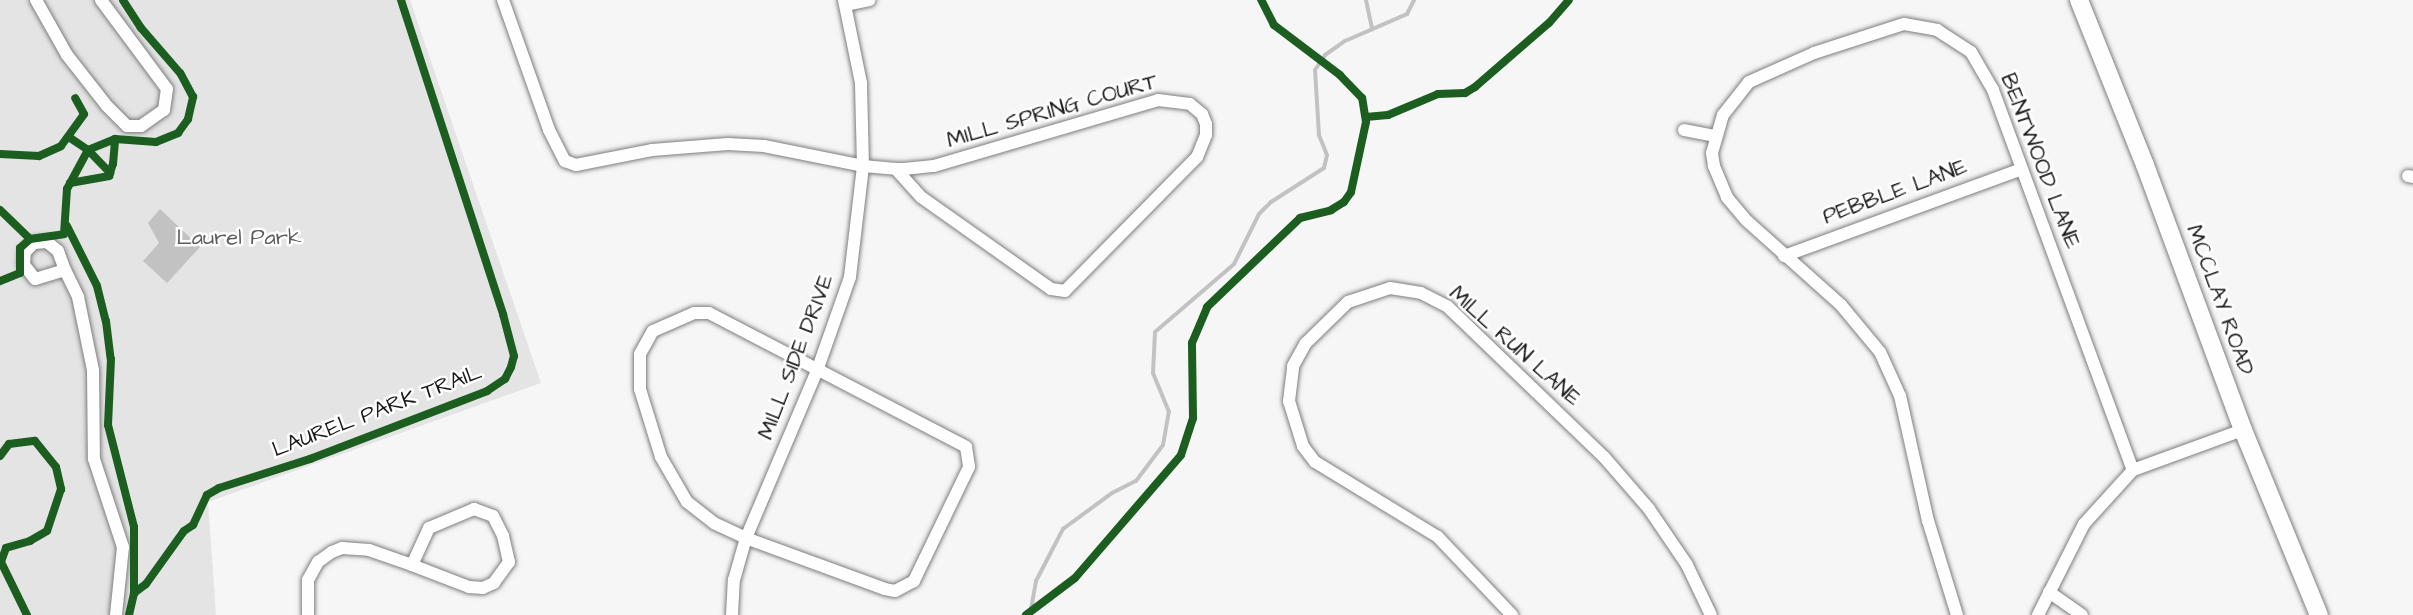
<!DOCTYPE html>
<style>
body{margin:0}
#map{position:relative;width:2413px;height:615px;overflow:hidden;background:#f6f6f6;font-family:"Architects Daughter",sans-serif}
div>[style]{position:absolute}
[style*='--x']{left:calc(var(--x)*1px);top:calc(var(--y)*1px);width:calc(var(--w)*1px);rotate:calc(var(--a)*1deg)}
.green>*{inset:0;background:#e4e4e4}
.water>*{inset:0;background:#c2c2c2}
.stream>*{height:4px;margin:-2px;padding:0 2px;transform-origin:2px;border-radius:2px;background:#c2c2c2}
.roads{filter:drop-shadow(0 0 2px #7e7e7e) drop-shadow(0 0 2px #7e7e7e)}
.minor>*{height:12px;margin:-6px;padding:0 6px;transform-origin:6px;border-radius:6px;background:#fefefe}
.secondary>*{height:18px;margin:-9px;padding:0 9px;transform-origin:9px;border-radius:9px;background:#fefefe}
.cycleway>*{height:8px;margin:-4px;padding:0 4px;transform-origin:4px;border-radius:4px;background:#1b5e20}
span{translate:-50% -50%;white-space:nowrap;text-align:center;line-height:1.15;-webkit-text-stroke:5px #fff;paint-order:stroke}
.street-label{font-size:22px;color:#1c1c1c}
.park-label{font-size:22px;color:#5d5d5d}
</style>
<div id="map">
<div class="green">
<div style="clip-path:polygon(0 0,410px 0,541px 383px,208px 502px,216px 615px,0 615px)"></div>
</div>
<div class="water">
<div style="clip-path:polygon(160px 209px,200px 247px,167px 283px,143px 261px,159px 243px,148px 223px)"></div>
</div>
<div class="stream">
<div style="--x:1366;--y:0;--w:30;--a:78"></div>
<div style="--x:1030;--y:615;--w:35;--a:-80"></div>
<div style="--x:1036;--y:581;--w:59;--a:-62.6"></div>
<div style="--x:1063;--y:529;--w:61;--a:-36.3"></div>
<div style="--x:1112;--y:493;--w:27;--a:-27"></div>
<div style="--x:1136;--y:481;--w:45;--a:-53.1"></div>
<div style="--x:1163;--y:445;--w:34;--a:-80"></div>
<div style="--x:1169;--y:412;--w:42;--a:-112.3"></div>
<div style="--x:1153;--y:373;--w:41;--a:-87.2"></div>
<div style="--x:1155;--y:332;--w:104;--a:-40.7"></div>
<div style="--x:1234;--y:264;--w:56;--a:-63.4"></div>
<div style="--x:1259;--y:214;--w:17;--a:-45"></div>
<div style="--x:1271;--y:202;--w:63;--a:-32.7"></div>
<div style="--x:1324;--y:168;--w:13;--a:-77"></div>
<div style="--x:1327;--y:155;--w:22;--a:-112"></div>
<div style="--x:1319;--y:135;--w:65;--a:-93.5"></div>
<div style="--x:1315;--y:70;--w:18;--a:-56"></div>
<div style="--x:1325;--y:55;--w:24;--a:-35"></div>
<div style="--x:1345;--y:41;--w:68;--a:-23.5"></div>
<div style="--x:1407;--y:14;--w:16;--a:-63"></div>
</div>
<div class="roads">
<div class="minor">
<div style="--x:36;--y:0;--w:63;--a:60.6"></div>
<div style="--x:67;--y:55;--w:65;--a:51.9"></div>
<div style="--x:107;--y:106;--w:28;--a:45"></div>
<div style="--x:127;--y:126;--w:14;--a:0"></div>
<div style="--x:141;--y:126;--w:28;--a:-35"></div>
<div style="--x:164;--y:110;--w:21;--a:-82"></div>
<div style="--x:167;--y:89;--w:111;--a:-126.6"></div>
<div style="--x:503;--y:0;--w:138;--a:70.5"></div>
<div style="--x:549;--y:130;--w:35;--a:63"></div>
<div style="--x:565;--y:161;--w:12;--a:20"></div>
<div style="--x:576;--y:165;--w:77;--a:-11.2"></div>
<div style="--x:652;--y:150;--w:76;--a:-4.5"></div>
<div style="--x:728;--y:144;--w:36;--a:3"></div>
<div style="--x:764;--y:146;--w:101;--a:11.4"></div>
<div style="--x:863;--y:166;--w:33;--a:5"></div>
<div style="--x:896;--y:169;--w:8;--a:0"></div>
<div style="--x:904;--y:169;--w:30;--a:-6"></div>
<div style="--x:934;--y:166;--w:234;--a:-16.4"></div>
<div style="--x:1158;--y:100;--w:32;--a:7"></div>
<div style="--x:1190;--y:104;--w:16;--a:40"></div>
<div style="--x:1202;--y:114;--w:11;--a:68"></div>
<div style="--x:1206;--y:124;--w:11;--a:90"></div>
<div style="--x:1206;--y:135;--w:24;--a:112"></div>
<div style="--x:1197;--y:157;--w:188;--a:134.6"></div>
<div style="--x:1065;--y:291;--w:14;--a:-172"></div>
<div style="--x:1051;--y:289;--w:159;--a:-144.7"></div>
<div style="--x:921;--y:197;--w:38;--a:-132"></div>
<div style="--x:846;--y:5;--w:24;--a:-12"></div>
<div style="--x:1684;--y:130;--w:33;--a:11"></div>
<div style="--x:2408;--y:176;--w:5;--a:11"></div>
<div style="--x:47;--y:242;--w:14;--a:39"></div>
<div style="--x:58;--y:251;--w:20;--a:70"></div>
<div style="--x:65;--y:270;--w:31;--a:163"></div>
<div style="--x:35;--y:279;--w:18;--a:-128"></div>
<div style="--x:24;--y:265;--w:13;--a:-86"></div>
<div style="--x:25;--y:252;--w:13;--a:-45"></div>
<div style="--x:34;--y:243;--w:13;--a:-4"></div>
<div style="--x:1784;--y:256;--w:253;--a:-20.1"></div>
<div style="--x:65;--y:270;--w:30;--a:64"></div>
<div style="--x:78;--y:297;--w:75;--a:78.4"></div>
<div style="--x:93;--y:370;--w:89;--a:89.4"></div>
<div style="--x:94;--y:459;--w:93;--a:71.8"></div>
<div style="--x:123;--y:547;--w:68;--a:95.9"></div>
<div style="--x:694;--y:313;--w:15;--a:0"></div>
<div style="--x:709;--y:313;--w:290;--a:27.5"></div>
<div style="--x:966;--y:447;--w:20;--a:81"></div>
<div style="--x:969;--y:467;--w:127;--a:115.8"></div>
<div style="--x:914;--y:581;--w:21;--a:152"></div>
<div style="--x:895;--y:591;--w:10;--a:-169"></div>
<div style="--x:885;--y:589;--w:148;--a:-159.9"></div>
<div style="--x:746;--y:538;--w:35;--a:-155"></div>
<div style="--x:714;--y:523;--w:34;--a:-142"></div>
<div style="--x:687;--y:502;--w:52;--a:-120"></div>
<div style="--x:661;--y:457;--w:71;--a:-107.2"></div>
<div style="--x:640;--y:389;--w:35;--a:-90"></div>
<div style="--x:640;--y:354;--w:26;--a:-61"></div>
<div style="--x:653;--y:331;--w:45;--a:-23.7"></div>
<div style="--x:474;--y:509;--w:20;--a:20"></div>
<div style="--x:493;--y:516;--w:22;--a:63"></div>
<div style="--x:503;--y:536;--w:27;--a:77"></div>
<div style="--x:509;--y:562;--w:26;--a:126"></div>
<div style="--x:494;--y:583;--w:12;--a:156"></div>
<div style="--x:483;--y:588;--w:14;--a:-176"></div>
<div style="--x:469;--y:587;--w:61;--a:-158.9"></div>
<div style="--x:412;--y:565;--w:41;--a:-65.3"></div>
<div style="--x:429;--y:528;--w:49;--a:-22.9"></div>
<div style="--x:2049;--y:592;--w:40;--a:34.9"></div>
<div style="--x:308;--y:615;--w:35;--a:-90"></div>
<div style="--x:308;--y:580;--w:21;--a:-61"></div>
<div style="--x:318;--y:562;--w:17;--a:-36"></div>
<div style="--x:332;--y:552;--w:11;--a:-22"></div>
<div style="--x:342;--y:548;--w:27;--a:4"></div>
<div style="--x:369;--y:550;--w:46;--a:19.2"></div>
<div style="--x:732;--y:615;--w:35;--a:-87"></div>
<div style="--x:734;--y:580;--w:44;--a:-74.1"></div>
<div style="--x:746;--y:538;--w:185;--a:-67"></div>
<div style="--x:818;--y:368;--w:96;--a:-70.6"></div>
<div style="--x:850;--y:277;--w:112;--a:-83.3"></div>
<div style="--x:863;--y:166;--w:83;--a:-91.4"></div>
<div style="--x:861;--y:83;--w:85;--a:-101.6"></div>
<div style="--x:1512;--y:615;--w:108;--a:-133.5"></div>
<div style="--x:1438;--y:537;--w:144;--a:-148.6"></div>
<div style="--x:1315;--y:462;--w:20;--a:-127"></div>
<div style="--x:1303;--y:446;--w:47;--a:-107.3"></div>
<div style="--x:1289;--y:401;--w:35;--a:-83"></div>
<div style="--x:1293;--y:366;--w:26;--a:-61"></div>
<div style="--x:1306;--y:343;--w:59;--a:-44.3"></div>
<div style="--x:1348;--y:302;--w:44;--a:-18.4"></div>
<div style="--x:1390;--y:288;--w:31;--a:9"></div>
<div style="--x:1421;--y:293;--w:30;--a:27"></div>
<div style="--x:1448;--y:307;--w:216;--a:43.9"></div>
<div style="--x:1604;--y:457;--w:69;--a:49.1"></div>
<div style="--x:1649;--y:509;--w:68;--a:55.8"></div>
<div style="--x:1687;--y:565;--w:55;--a:64.4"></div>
<div style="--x:1957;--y:615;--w:98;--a:-107.1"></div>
<div style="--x:1928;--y:521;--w:128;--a:-102.6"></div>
<div style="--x:1900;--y:396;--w:48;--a:-114.4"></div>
<div style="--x:1880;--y:352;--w:61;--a:-129.7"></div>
<div style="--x:1841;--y:305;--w:127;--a:-138.2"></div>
<div style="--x:1746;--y:220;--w:30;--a:-130"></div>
<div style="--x:1727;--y:197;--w:34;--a:-113"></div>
<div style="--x:1714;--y:166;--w:13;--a:-99"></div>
<div style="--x:1712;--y:153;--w:40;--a:-74"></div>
<div style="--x:1723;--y:115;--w:42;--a:-51.8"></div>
<div style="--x:1749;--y:82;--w:71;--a:-24"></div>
<div style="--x:1814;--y:53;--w:95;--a:-17.9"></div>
<div style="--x:1904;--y:24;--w:34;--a:10"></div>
<div style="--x:1937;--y:30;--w:40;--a:32.9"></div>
<div style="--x:1971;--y:52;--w:44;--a:59.9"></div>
<div style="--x:1993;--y:90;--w:405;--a:69.8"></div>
<div style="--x:2038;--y:615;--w:102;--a:-63.2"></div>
<div style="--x:2084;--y:524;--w:73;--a:-47.8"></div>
<div style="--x:2133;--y:470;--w:117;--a:-20"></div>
</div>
<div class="secondary">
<div style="--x:2079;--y:0;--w:178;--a:68.2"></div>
<div style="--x:2145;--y:165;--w:283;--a:69.7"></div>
<div style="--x:2243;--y:430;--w:200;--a:67.7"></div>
</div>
</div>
<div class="cycleway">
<div style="--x:1366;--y:117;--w:22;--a:-5"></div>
<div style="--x:1388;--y:115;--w:54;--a:-22.8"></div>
<div style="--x:1438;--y:94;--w:27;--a:-2"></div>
<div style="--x:1465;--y:93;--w:12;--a:-31"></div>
<div style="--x:1475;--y:87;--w:98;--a:-40.9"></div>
<div style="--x:1549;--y:23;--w:30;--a:-49"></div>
<div style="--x:115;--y:139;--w:41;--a:4.2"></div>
<div style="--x:156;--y:142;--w:24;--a:-22"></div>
<div style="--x:178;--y:133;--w:17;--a:-54"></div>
<div style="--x:188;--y:119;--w:23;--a:-77"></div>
<div style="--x:193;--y:97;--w:27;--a:-118"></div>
<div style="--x:180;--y:73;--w:60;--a:-130.9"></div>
<div style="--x:141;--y:28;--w:33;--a:-123"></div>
<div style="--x:0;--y:154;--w:39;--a:3"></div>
<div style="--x:39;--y:156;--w:24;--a:-24"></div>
<div style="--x:61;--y:146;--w:39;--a:-54"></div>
<div style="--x:84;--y:114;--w:18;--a:-119"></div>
<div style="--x:70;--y:183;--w:40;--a:-10"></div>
<div style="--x:109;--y:176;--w:13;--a:-72"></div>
<div style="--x:113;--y:164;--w:25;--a:-85"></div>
<div style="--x:115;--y:139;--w:29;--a:158"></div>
<div style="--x:88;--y:150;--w:32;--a:46"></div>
<div style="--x:0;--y:210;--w:42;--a:44"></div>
<div style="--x:30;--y:239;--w:13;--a:138"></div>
<div style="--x:20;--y:248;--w:25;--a:90"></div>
<div style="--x:20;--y:273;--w:22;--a:158"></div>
<div style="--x:67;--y:226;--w:67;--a:63.4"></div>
<div style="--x:97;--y:286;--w:36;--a:76"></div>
<div style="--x:106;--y:321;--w:38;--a:83"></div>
<div style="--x:111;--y:359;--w:66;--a:92.6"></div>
<div style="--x:108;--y:425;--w:105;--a:75.7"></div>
<div style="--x:134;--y:527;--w:66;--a:90"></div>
<div style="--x:30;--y:239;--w:34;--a:-8"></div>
<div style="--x:64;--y:234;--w:45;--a:-86.2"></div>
<div style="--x:67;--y:189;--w:44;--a:-61.7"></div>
<div style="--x:88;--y:150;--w:23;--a:-146"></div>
<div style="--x:0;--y:456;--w:15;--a:-53"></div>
<div style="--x:9;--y:444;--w:26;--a:-7"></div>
<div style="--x:35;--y:441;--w:33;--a:51"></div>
<div style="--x:56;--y:467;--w:23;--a:77"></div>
<div style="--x:61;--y:489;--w:44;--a:108.4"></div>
<div style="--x:47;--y:531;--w:20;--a:150"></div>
<div style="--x:30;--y:541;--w:25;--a:164"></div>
<div style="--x:6;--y:548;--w:15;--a:110"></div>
<div style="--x:1;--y:562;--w:59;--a:63.9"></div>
<div style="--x:129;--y:615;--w:23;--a:-77"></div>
<div style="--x:134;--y:593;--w:15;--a:-37"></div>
<div style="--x:146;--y:584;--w:65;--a:-54.4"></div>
<div style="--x:184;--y:531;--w:11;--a:-34"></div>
<div style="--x:193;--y:525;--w:33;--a:-65"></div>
<div style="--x:207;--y:495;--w:14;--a:-30"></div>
<div style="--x:219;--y:488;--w:96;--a:-17.7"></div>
<div style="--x:310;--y:459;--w:190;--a:-21"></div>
<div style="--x:487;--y:391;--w:22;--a:-34"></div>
<div style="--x:505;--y:379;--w:13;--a:-63"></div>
<div style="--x:511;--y:367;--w:11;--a:-75"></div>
<div style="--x:514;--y:356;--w:43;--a:-104.7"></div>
<div style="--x:503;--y:314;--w:330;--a:-108"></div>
<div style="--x:1026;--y:615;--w:61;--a:-37.1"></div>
<div style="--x:1075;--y:578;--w:162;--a:-49.2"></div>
<div style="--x:1181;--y:455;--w:39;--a:-72"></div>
<div style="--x:1193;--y:418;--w:75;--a:-90.8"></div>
<div style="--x:1192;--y:343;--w:39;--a:-67"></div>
<div style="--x:1207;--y:307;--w:129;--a:-43.7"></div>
<div style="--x:1300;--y:218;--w:32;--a:-14"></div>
<div style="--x:1331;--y:210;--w:15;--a:-32"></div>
<div style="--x:1344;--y:202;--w:12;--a:-55"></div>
<div style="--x:1351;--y:192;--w:72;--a:-77.9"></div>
<div style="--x:1366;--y:122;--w:24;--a:-99"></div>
<div style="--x:1362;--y:98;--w:32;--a:-134"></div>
<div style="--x:1340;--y:75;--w:83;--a:-142.9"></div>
<div style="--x:1274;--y:25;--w:28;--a:-117"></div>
</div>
<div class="street-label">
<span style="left:1052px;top:111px;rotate:-16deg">MILL SPRING COURT</span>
<span style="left:2040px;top:161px;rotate:69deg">BENTWOOD LANE</span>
<span style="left:1895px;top:192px;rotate:-20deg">PEBBLE LANE</span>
<span style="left:2220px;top:300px;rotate:70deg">MCCLAY ROAD</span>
<span style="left:1515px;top:346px;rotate:42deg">MILL RUN LANE</span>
<span style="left:796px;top:357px;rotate:-69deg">MILL SIDE DRIVE</span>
<span style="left:377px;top:411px;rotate:-21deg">LAUREL PARK TRAIL</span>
</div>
<div class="park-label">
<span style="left:239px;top:238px">Laurel Park</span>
</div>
</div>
